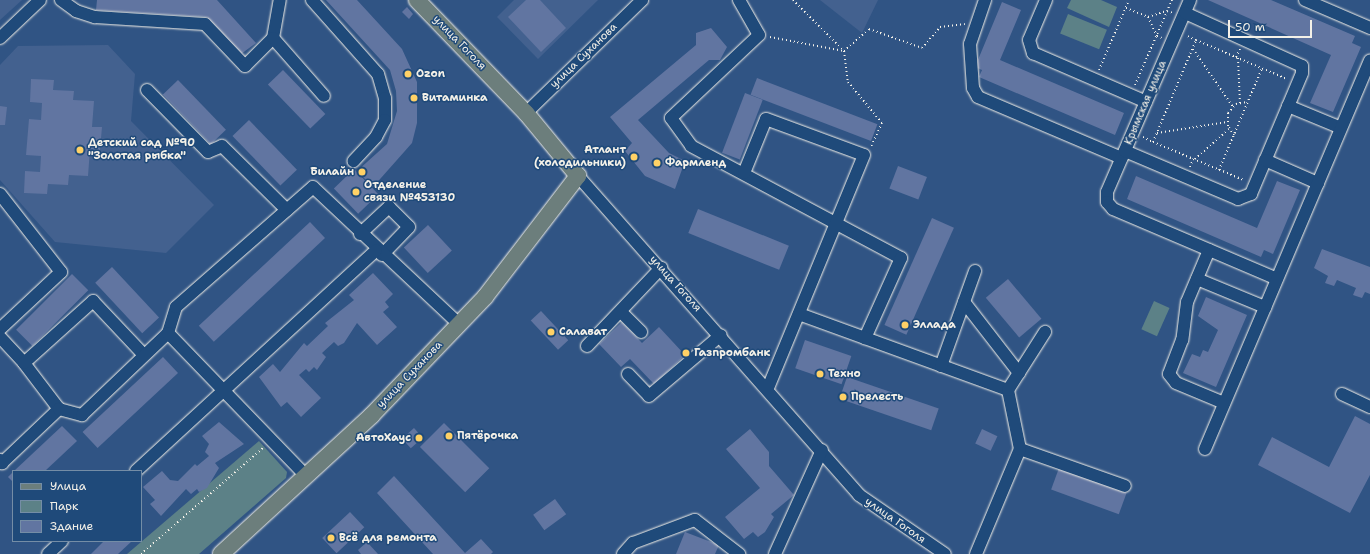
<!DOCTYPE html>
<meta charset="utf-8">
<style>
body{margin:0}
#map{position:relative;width:1370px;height:554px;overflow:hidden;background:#305484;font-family:"Shantell Sans",sans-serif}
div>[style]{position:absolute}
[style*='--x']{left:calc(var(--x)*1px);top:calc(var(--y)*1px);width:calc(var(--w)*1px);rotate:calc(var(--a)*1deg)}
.built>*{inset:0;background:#43618f}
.green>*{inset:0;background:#5c8187;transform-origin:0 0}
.building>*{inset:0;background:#6175a1;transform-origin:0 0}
.path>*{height:2px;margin-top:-1px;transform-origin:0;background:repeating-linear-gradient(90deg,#f4f1e8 0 1px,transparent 0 4px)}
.roads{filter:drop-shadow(0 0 1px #f4f1e8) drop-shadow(0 0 1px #f4f1e8)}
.minor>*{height:12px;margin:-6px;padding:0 6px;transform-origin:6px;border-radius:6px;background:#1f4a7a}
.major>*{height:16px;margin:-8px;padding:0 8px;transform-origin:8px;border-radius:8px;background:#6c7e7c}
.dots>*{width:11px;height:11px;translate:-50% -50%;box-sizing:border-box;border:2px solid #1f4a7a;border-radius:50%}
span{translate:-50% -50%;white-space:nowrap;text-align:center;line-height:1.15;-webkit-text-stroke:3px #1f4a7a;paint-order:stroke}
.street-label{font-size:11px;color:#f4f1e8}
.poi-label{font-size:11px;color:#f4f1e8;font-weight:700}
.left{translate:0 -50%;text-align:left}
.right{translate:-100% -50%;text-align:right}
.legend{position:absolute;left:12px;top:470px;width:130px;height:72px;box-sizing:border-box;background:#1f4a7a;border:1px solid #748da6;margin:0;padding:5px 7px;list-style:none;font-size:12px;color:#f4f1e8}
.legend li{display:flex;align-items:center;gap:8px;height:20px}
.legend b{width:20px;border:1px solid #748da6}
.scale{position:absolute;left:1228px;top:20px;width:84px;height:18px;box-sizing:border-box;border:2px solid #f4f1e8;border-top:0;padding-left:5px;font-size:12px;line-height:14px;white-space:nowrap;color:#f4f1e8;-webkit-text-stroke:3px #1f4a7a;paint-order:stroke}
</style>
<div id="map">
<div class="built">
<div style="clip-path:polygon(0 0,22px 0,0 20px)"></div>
<div style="clip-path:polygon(514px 0,598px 0,538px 59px,497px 17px)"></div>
<div style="clip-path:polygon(820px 0,878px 0,862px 33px)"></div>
<div style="clip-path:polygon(108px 45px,135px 74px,131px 121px,214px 205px,166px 253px,55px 242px,0 180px,0 65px,18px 46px)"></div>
</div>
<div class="green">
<div style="clip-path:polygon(1071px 0,1101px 0,1117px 7px,1109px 27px,1067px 8px)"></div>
<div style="left:1068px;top:14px;width:42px;height:21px;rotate:22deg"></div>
<div style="left:1154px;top:301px;width:17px;height:31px;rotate:24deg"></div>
<div style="clip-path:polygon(259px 441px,287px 472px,286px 478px,199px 554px,127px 554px)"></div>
</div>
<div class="building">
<div style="clip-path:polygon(97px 0,217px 0,256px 43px,241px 54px,207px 17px,96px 10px)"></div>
<div style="clip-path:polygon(326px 0,357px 0,402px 49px,417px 82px,417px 123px,412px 143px,373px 187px,357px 171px,387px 144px,397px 111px,396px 91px,390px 70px)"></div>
<div style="clip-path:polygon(526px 0,540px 0,566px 28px,541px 52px,508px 17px)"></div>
<div style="clip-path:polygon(1208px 0,1271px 0,1355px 36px,1352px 43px,1361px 47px,1333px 112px,1310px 103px,1331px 55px)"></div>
<div style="clip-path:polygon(1002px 2px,1021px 10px,1000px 60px,1124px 113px,1115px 135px,979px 77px,982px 70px,975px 67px)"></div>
<div style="clip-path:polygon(407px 7px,413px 14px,409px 19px,402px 12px)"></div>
<div style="clip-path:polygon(711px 28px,727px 47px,720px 60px,709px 60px,638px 120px,669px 153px,685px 161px,675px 189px,645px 176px,625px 151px,632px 143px,610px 117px,696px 45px,696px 33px)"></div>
<div style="left:283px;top:70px;width:61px;height:21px;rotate:46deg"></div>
<div style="left:757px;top:78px;width:129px;height:18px;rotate:21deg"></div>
<div style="clip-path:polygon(31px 79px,54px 80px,53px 90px,74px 91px,73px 100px,94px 101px,92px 127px,102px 127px,100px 150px,90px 149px,88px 176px,69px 175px,68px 185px,48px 184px,47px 194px,24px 193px,25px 171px,40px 172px,41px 156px,26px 155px,29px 119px,41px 120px,42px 103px,30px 102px)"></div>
<div style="left:178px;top:80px;width:69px;height:21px;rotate:46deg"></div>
<div style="left:745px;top:93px;width:19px;height:64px;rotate:21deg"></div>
<div style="clip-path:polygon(0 106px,7px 107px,5px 125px,0 125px)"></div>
<div style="left:249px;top:120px;width:69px;height:23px;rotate:46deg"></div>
<div style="left:898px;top:166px;width:31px;height:24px;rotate:21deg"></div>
<div style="left:354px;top:169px;width:35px;height:28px;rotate:46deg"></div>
<div style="clip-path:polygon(1136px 176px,1257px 228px,1277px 181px,1300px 190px,1273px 254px,1264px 250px,1261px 257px,1127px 199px)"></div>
<div style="left:698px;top:209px;width:98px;height:26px;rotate:22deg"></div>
<div style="left:932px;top:218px;width:24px;height:117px;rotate:24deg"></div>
<div style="left:310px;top:222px;width:22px;height:152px;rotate:47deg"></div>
<div style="left:428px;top:225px;width:35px;height:33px;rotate:47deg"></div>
<div style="clip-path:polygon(1322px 249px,1370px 267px,1370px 294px,1365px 292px,1362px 298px,1353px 295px,1356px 288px,1337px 280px,1334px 286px,1325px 283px,1328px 276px,1314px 268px)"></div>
<div style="left:112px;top:267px;width:69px;height:23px;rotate:47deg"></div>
<div style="clip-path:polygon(373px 273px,393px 294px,385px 302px,389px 307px,383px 312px,397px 327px,377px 345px,357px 323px,344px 343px,338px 346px,334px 342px,322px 353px,326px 357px,317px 370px,314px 367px,309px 372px,306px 369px,299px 375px,321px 398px,301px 417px,287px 402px,281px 407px,259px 377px,273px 364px,280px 372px,304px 343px,307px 346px,328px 326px,325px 323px,354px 300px,349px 295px)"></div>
<div style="left:72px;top:274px;width:23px;height:79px;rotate:45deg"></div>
<div style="left:1008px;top:279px;width:52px;height:29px;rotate:50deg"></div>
<div style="clip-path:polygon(1206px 297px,1247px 315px,1216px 387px,1183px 373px,1192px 354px,1200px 357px,1203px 350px,1208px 352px,1218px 330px,1198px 316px)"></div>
<div style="left:541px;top:311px;width:40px;height:14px;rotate:47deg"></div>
<div style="clip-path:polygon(622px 322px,642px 343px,659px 327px,685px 355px,654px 384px,630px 359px,621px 367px,599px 344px)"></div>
<div style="left:805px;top:340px;width:49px;height:30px;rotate:19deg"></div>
<div style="left:163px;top:357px;width:22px;height:110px;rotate:47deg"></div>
<div style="left:847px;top:377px;width:97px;height:23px;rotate:19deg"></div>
<div style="clip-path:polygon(1355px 416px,1370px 424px,1370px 475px,1350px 513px,1258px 465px,1272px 437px,1329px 467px)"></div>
<div style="clip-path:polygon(219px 422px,244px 444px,215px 463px,219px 468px,207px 488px,199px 492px,197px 489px,191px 494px,186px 489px,161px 516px,150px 504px,155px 500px,143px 487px,162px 471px,170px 480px,178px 481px,195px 464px,197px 466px,209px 456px,205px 452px,209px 444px,202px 436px)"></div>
<div style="left:444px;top:423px;width:64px;height:34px;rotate:45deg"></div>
<div style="clip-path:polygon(62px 426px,77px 441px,45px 471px,14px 471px)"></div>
<div style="left:414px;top:428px;width:13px;height:16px;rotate:48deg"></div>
<div style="clip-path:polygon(750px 429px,769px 452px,769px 466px,794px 495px,771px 514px,774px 517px,765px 532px,758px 537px,753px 532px,744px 539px,725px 517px,760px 488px,726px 449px)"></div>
<div style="left:982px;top:429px;width:17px;height:16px;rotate:25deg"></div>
<div style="left:1059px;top:468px;width:72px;height:23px;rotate:20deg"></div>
<div style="clip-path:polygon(13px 472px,13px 482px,8px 477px)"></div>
<div style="clip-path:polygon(394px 476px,465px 553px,481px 539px,493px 552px,491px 554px,433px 554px,377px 493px)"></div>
<div style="left:555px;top:499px;width:19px;height:27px;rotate:54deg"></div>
<div style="left:350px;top:512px;width:21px;height:38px;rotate:47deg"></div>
<div style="clip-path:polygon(685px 532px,719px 545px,715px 554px,676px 554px)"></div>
<div style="clip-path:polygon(104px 541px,132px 541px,118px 554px,91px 554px)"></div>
<div style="clip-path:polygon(367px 542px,378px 554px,361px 554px,358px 550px)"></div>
</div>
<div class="path">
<div style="--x:793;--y:0;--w:72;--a:45"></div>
<div style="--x:844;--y:51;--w:33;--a:-41"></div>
<div style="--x:869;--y:29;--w:56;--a:19.7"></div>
<div style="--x:922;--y:48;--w:28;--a:-49"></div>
<div style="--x:940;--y:27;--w:25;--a:-7"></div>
<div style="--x:1126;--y:8;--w:24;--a:22"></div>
<div style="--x:1148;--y:17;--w:21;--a:65"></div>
<div style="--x:1157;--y:36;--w:5;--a:22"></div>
<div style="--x:1148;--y:17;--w:20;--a:-18"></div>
<div style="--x:1167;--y:11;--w:6;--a:18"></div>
<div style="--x:770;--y:37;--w:75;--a:10.7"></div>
<div style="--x:844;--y:51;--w:31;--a:83"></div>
<div style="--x:848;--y:82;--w:53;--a:50.3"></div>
<div style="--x:882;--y:123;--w:26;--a:115"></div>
<div style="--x:1196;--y:40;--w:99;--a:23.2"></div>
<div style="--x:1193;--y:49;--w:70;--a:55.4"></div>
<div style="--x:1236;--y:57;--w:9;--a:-63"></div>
<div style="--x:1238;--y:58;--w:45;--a:87.5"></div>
<div style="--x:1099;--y:70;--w:76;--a:-66.8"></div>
<div style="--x:1135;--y:85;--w:93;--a:-66.5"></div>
<div style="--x:1157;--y:133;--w:71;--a:-8.9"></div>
<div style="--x:1234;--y:135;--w:11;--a:-124"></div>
<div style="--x:1228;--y:126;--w:13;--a:-90"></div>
<div style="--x:1228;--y:113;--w:12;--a:-48"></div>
<div style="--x:1236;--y:104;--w:11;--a:-10"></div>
<div style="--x:1143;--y:137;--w:11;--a:27"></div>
<div style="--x:1153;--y:142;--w:111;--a:-67.1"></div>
<div style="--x:1196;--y:40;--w:10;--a:-156"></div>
<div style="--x:1153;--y:142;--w:99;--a:22.7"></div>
<div style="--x:1195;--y:159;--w:45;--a:-41.4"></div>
<div style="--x:1190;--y:167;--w:9;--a:-69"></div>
<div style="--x:1219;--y:170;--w:111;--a:-67.1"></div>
<div style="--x:141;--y:554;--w:163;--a:-41"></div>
</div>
<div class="roads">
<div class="minor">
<div style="--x:61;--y:0;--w:19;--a:36"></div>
<div style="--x:76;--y:11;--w:20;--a:18"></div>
<div style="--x:95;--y:17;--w:110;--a:3.6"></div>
<div style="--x:205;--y:24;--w:58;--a:46.4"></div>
<div style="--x:245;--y:66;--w:40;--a:-45"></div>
<div style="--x:273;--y:38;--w:39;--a:-80"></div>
<div style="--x:312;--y:0;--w:99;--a:48.3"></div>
<div style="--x:378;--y:74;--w:25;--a:74"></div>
<div style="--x:385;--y:98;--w:22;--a:90"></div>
<div style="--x:385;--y:120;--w:19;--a:118"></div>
<div style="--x:376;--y:137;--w:33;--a:133"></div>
<div style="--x:739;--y:0;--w:40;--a:60.3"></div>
<div style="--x:759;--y:35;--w:121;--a:136.7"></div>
<div style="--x:671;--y:118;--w:34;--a:54"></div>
<div style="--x:691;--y:146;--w:238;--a:28.1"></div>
<div style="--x:901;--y:258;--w:88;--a:114.2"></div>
<div style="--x:985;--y:0;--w:46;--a:108.8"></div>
<div style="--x:970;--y:44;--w:44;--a:86.1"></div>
<div style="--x:973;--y:88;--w:10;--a:61"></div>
<div style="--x:978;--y:97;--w:156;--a:23"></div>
<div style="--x:1046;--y:0;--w:43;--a:113"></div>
<div style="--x:1029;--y:40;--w:14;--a:73"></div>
<div style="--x:1033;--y:53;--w:123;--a:23.4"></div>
<div style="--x:1190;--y:0;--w:209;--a:113.4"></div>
<div style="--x:1107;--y:192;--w:10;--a:90"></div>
<div style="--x:1107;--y:202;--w:9;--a:49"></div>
<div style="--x:1113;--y:209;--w:178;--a:23.1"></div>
<div style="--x:1305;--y:0;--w:71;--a:23.3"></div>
<div style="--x:0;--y:38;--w:55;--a:-43.5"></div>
<div style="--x:273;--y:38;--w:77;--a:48.7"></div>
<div style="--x:147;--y:90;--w:87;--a:45.5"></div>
<div style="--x:208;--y:152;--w:15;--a:-23"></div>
<div style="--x:222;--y:146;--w:91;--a:44.6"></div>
<div style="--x:1288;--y:106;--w:57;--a:22.5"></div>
<div style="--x:526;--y:113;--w:162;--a:-44.2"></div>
<div style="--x:1125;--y:151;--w:123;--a:23"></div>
<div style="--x:1238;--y:199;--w:14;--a:-21"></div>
<div style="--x:1251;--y:194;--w:131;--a:-67.1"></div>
<div style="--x:1302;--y:73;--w:7;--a:-90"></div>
<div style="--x:1302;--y:66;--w:128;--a:-155.6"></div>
<div style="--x:1265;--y:160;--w:58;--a:23.5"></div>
<div style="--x:744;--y:173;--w:58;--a:-67.8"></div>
<div style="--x:766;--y:119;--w:104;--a:20.2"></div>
<div style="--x:864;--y:155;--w:252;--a:112.4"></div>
<div style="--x:578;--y:176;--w:425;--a:48.6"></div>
<div style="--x:859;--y:495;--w:104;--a:34.5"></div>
<div style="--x:0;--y:194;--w:99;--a:52"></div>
<div style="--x:61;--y:272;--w:83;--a:136.9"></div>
<div style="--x:360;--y:234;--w:40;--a:-43"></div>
<div style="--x:389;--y:207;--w:28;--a:45"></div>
<div style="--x:409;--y:227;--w:39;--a:134"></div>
<div style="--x:1209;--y:250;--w:56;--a:112.9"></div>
<div style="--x:1187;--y:302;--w:38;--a:97"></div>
<div style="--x:1182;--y:340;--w:36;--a:111"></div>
<div style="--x:1169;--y:374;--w:11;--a:52"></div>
<div style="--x:1176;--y:383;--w:52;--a:22.6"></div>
<div style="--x:1197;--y:279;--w:74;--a:22.4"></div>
<div style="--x:964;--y:302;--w:90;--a:52.2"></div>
<div style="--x:622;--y:313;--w:27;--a:45"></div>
<div style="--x:799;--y:314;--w:222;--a:20"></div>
<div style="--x:168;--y:333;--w:27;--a:-73"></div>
<div style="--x:176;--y:307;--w:182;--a:-41.2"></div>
<div style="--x:313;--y:187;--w:200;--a:43.2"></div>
<div style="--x:0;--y:337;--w:35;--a:47"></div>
<div style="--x:587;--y:346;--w:108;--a:-46.5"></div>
<div style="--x:941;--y:366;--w:101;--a:-70.3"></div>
<div style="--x:628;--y:374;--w:30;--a:46"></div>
<div style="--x:649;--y:396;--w:94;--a:-40.3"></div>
<div style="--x:1342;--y:394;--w:31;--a:25"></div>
<div style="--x:59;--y:409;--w:58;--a:-127.3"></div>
<div style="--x:24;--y:363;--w:93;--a:-41.9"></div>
<div style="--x:93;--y:301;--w:74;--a:46.6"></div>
<div style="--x:1020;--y:449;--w:111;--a:19.4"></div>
<div style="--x:1205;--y:449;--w:422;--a:-67"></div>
<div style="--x:0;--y:460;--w:4;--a:56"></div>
<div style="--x:2;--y:463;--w:79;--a:-43.5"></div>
<div style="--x:59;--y:409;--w:24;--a:15"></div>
<div style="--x:82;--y:415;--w:119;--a:-43.6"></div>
<div style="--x:168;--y:333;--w:199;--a:46"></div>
<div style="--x:136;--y:471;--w:326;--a:-42.6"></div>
<div style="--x:48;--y:554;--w:19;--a:-43"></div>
<div style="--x:623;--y:554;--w:15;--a:-48"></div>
<div style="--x:633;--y:543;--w:66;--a:-20.4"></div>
<div style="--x:695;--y:520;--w:56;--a:37.7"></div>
<div style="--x:775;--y:554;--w:114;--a:-65.7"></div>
<div style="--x:976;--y:554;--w:114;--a:-67.3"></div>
<div style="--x:1020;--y:449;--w:60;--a:-101.5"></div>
<div style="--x:1008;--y:390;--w:69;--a:-57.5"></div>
</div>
<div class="major">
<div style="--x:221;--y:554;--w:205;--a:-42.6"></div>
<div style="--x:372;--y:415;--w:163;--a:-46.2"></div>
<div style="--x:485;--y:297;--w:153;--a:-52.5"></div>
<div style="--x:578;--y:176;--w:82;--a:-129.5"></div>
<div style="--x:526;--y:113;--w:157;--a:-134"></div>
</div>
</div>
<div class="dots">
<div style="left:408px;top:74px;background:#ffd166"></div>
<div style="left:414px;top:98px;background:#ffd166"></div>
<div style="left:80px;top:150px;background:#ffd166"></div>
<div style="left:634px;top:157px;background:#ffd166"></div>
<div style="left:657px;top:163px;background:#ffd166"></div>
<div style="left:362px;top:172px;background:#ffd166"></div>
<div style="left:356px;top:192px;background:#ffd166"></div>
<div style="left:905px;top:325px;background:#ffd166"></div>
<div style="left:551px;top:332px;background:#ffd166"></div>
<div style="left:686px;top:353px;background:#ffd166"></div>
<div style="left:820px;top:374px;background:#ffd166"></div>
<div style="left:843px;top:397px;background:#ffd166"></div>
<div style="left:449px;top:436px;background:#ffd166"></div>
<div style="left:419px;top:438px;background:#ffd166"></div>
<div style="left:331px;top:538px;background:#ffd166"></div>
</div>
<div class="street-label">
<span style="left:459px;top:43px;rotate:46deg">улица Гоголя</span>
<span style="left:584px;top:56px;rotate:-44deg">улица Суханова</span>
<span style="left:1146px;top:103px;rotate:-67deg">Крымская улица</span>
<span style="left:675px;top:284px;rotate:48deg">улица Гоголя</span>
<span style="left:410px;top:375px;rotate:-46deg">улица Суханова</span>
<span style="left:895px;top:521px;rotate:35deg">улица Гоголя</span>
</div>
<div class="poi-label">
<span class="left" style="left:416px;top:74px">Ozon</span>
<span class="left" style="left:422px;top:98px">Витаминка</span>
<span class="left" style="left:88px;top:150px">Детский сад №90<br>"Золотая рыбка"</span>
<span class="right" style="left:626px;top:157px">Атлант<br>(холодильники)</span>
<span class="left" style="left:665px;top:163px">Фармленд</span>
<span class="right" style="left:354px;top:172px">Билайн</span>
<span class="left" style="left:364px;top:192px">Отделение<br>связи №453130</span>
<span class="left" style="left:913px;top:325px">Эллада</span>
<span class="left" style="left:559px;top:332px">Салават</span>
<span class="left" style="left:694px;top:353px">Газпромбанк</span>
<span class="left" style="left:828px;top:374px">Техно</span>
<span class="left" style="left:851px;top:397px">Прелесть</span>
<span class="left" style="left:457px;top:436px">Пятёрочка</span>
<span class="right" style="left:411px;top:438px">АвтоХаус</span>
<span class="left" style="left:339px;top:538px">Всё для ремонта</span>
</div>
<ul class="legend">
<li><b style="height:5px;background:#6c7e7c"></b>Улица</li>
<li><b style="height:11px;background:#5c8187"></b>Парк</li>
<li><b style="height:11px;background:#6175a1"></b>Здание</li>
</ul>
<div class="scale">50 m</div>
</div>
